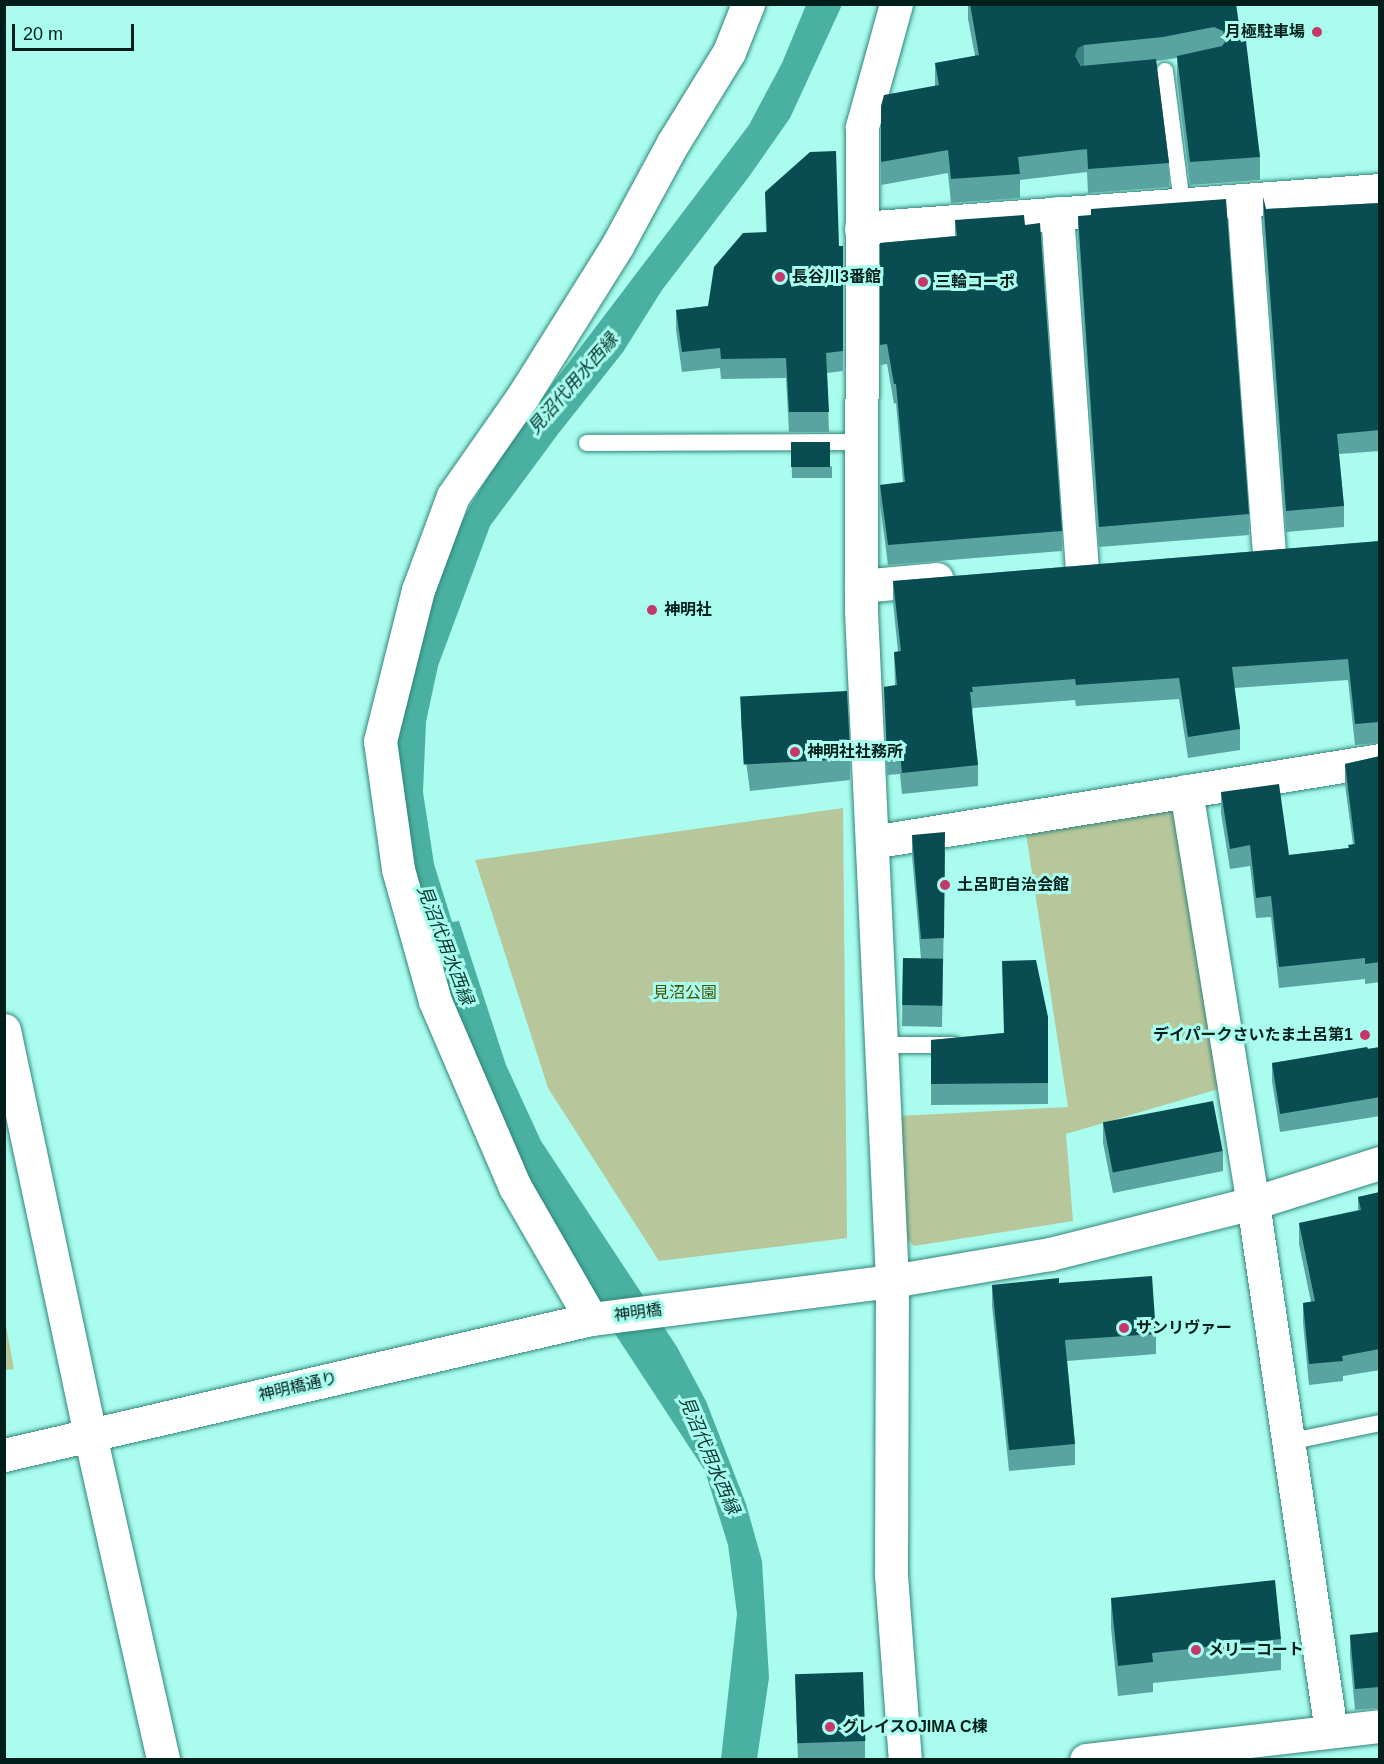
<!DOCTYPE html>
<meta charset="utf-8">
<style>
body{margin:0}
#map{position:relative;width:1384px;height:1764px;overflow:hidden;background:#a9fcee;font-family:Helvetica,"Noto Sans JP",sans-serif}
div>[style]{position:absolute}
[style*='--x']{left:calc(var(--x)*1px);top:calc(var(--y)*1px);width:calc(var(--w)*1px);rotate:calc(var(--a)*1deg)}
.green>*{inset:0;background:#b8c79b}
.water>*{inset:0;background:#4ab1a2}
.roads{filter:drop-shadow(0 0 2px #308579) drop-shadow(0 0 2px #308579)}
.lane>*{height:16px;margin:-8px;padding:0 8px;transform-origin:8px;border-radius:8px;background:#fff}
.street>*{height:33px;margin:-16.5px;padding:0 16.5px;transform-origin:16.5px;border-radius:16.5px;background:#fff}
.secondary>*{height:33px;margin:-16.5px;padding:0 16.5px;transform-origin:16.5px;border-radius:16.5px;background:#fff}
.wall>*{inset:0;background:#59a4a0}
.shaded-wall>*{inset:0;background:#398281}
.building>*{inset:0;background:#094d52;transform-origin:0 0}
.dots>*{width:16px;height:16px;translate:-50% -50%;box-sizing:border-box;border:3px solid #a9fcee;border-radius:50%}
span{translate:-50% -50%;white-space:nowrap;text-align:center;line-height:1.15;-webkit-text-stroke:6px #a9fcee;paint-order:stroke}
.poi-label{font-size:16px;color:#001f1a;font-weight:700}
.right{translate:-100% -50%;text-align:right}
.left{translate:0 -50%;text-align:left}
.park-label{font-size:16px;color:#445501}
.street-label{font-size:16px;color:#001f1a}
.water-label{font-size:18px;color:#073832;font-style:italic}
.frame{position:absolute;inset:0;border:6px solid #001f1a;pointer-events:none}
.scale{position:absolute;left:12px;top:24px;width:122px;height:27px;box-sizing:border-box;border:3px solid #001f1a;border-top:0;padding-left:8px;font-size:18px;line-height:21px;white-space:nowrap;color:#001f1a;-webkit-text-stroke:4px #a9fcee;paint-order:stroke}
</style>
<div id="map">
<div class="green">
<div style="clip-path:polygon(1172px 806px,1222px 1088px,1066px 1134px,1073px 1221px,914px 1246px,899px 1231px,899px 1116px,1068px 1107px,1025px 827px)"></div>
<div style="clip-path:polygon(843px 808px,847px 1238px,659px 1261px,548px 1088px,475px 860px)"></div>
<div style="clip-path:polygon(4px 1315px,14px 1369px,5px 1370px,4px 1370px)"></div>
</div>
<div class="water">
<div style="clip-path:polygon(806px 5px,842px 5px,790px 118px,748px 178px,662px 290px,623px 352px,558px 434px,490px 526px,438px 666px,426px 722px,423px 792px,434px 864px,452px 922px,459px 921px,506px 1065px,541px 1141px,677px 1347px,706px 1401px,746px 1504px,762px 1561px,769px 1678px,757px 1759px,721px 1759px,737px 1614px,728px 1545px,705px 1471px,581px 1282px,533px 1193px,466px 1040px,409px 880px,395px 754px,400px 708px,435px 575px,470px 506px,506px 447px,535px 407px,749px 125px,782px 63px)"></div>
</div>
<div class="roads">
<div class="lane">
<div style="--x:1165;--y:71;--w:134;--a:82.7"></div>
<div style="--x:587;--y:443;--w:274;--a:-0.2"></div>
<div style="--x:881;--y:1045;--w:73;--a:0"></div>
<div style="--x:1288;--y:1442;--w:94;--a:-11.7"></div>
</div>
<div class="street">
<div style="--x:896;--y:4;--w:128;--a:105.5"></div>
<div style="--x:862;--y:127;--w:484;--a:90.1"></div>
<div style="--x:861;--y:611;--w:671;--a:87.35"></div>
<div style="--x:892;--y:1281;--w:294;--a:90.2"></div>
<div style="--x:891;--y:1575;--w:186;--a:85.7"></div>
<div style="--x:1243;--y:200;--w:353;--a:85.8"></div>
<div style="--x:1057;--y:213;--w:355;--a:86"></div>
<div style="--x:861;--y:228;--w:520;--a:-4.19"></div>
<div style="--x:861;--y:586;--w:76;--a:-5.3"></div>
<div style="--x:1186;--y:791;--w:417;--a:80.8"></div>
<div style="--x:1253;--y:1203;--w:534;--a:81.6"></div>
<div style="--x:872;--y:842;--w:515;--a:-9.17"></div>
<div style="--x:4;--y:1030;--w:414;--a:78"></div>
<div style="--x:90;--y:1435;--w:333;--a:77.3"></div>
<div style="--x:591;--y:1319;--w:152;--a:-119.9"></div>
<div style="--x:515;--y:1187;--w:202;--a:-113.3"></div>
<div style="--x:435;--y:1001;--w:137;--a:-105.7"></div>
<div style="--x:398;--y:869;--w:129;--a:-98"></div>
<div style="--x:380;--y:741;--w:156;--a:-75.9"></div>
<div style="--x:418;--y:590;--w:100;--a:-69.6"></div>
<div style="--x:453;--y:496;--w:122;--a:-55"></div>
<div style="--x:523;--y:396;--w:177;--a:-57.9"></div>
<div style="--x:617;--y:246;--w:117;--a:-61.5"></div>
<div style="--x:673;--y:143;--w:107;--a:-58.4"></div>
<div style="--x:729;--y:52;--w:52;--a:-68.4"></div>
<div style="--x:1086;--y:1760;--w:296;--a:-6.6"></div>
</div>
<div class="secondary">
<div style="--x:4;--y:1455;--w:603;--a:-13.04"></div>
<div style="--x:591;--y:1319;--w:303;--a:-7.2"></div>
<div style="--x:892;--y:1281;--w:160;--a:-9.7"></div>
<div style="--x:1050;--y:1254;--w:209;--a:-14.1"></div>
<div style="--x:1253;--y:1203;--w:133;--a:-17.5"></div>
</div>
</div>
<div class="wall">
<div style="clip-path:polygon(968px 4px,1236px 4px,1260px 157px,1260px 180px,1190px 185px,1177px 79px,1177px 58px,1156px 61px,1169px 163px,1169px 187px,1088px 193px,1087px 172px,1020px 180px,1020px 198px,951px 203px,948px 173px,881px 185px,881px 106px,935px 86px,935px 63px,975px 56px,968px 19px)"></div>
<div style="clip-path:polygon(765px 192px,839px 246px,843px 246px,843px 371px,827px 373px,829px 432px,789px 432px,786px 378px,721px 379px,720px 368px,682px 372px,676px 330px,676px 310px,708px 306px,766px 232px)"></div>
<div style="clip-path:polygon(1263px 197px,1266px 209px,1380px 203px,1380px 451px,1339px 454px,1344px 506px,1344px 527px,1286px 532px,1263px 217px)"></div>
<div style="clip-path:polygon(1078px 216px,1249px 514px,1249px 535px,1099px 547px,1078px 237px)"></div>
<div style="clip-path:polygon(955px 220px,1062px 531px,1062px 551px,888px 565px,880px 504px,880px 485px,903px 482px,896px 403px,894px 404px,887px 364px,880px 365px,880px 243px,955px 236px)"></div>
<div style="clip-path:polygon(791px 442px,832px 467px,832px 478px,792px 478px)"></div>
<div style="clip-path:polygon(1380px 541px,1380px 743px,1355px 745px,1348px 680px,1234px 688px,1240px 729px,1240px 750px,1188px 758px,1179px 699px,1076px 706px,1075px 700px,973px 708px,972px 713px,978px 765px,978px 786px,902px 794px,900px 774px,887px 775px,884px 687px,895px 685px,894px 652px,898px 652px,893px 602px,893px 581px)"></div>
<div style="clip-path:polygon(741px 704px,850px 759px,850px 780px,750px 791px,741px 725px)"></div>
<div style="clip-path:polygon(1380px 756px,1380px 982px,1365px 984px,1365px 979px,1279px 988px,1271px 917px,1256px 918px,1250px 866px,1230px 869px,1221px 813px,1221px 792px,1289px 855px,1348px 848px,1353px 844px,1345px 785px,1345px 764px)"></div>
<div style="clip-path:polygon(912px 835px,945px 853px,942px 1027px,902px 1026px,903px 958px,921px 959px,912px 856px)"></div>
<div style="clip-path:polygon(1048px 1017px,1048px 1104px,931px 1105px,931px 1040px,1003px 1033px)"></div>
<div style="clip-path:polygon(1380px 1047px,1380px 1116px,1280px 1132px,1272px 1081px,1272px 1063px)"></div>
<div style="clip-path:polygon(1103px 1122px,1223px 1151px,1223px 1171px,1113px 1193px,1103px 1143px)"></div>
<div style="clip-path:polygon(1380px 1192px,1380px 1370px,1343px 1376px,1343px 1381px,1309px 1385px,1303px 1323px,1303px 1303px,1311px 1302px,1299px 1244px,1299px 1223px,1358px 1210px,1358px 1197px)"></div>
<div style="clip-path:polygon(1059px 1283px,1156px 1334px,1156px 1354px,1067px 1361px,1075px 1444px,1075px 1465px,1009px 1471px,992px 1306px,992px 1285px)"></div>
<div style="clip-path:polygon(1111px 1598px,1281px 1639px,1281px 1670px,1153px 1683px,1153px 1692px,1118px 1696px,1111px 1628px)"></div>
<div style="clip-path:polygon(1380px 1632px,1380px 1708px,1355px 1710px,1350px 1656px,1350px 1635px)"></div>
<div style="clip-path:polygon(795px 1674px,865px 1741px,865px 1760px,798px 1760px)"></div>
</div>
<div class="shaded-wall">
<div style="clip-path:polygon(1084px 45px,1084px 69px,1075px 56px,1078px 48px)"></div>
</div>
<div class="building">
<div style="clip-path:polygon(970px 4px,1236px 4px,1241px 42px,1246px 41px,1260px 157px,1190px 162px,1177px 56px,1222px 46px,1226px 41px,1223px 31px,1214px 27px,1163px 37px,1084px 45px,1078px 48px,1075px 56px,1081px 66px,1156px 59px,1169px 163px,1088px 169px,1087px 149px,1018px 157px,1020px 174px,951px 179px,948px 150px,881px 162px,881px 106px,884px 95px,939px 85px,935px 63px,979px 55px)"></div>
<div style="clip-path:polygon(836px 151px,839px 246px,843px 246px,843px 351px,826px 353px,829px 412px,789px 412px,786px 358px,721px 359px,720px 348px,682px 352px,676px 310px,708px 306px,714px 267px,743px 233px,767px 232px,765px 192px,810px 152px)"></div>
<div style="clip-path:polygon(1263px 197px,1266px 209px,1380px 203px,1380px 430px,1337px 434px,1344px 506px,1286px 511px)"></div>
<div style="clip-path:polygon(1226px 199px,1249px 514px,1099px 527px,1078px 216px,1091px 215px,1091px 209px)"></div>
<div style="clip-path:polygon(1024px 215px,1025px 225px,1040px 223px,1062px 531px,888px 545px,880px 485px,905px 482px,896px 384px,894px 384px,887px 344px,880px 345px,880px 243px,957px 236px,955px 220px)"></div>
<div style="left:791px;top:442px;width:39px;height:25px"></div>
<div style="clip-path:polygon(1380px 541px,1380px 722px,1355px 724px,1348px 659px,1232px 667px,1240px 729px,1188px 737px,1179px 678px,1076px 685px,1075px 679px,972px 687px,973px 692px,970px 692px,978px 765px,902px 773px,900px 753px,887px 755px,884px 687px,897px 685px,894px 652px,901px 651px,893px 581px)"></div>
<div style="left:847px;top:691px;width:68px;height:107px;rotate:87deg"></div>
<div style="clip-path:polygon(1380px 756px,1380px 962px,1365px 964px,1365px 958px,1279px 967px,1271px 896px,1256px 898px,1250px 845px,1230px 849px,1221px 792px,1279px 784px,1289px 855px,1349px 848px,1348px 845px,1355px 844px,1345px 764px)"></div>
<div style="clip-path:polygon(945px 832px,944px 938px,921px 939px,912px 835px)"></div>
<div style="left:903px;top:958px;width:40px;height:47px;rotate:1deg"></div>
<div style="clip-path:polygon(1036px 960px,1048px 1017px,1048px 1083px,931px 1084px,931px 1040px,1004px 1033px,1002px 961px)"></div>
<div style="clip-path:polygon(1367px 1047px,1368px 1049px,1380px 1047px,1380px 1097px,1280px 1114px,1272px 1063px)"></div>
<div style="left:1213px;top:1101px;width:51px;height:112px;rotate:79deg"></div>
<div style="clip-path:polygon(1380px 1192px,1380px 1349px,1342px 1356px,1343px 1361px,1309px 1364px,1303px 1303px,1315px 1301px,1299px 1223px,1361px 1210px,1358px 1197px)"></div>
<div style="clip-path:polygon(1152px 1276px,1156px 1334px,1065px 1340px,1075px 1444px,1009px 1450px,992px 1285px,1059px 1278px,1059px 1283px)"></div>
<div style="clip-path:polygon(1275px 1580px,1281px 1639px,1152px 1653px,1153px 1662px,1118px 1666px,1111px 1598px)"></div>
<div style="clip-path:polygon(1380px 1632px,1380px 1687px,1355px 1689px,1350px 1635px)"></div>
<div style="left:863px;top:1672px;width:69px;height:68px;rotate:88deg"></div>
</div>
<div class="dots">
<div style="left:1317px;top:32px;background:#c4386c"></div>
<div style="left:780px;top:277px;background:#c4386c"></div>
<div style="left:923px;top:282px;background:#c4386c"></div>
<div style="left:652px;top:610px;background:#c4386c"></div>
<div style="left:795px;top:752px;background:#c4386c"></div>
<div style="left:945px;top:885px;background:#c4386c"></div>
<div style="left:1365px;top:1035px;background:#c4386c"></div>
<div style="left:1124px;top:1328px;background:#c4386c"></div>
<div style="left:1196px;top:1650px;background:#c4386c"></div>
<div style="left:830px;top:1727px;background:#c4386c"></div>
</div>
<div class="poi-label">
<span class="right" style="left:1305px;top:32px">月極駐車場</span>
<span class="left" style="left:792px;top:277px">長谷川3番館</span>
<span class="left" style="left:935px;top:282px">三輪コーポ</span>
<span class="left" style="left:664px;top:610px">神明社</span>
<span class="left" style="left:807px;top:752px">神明社社務所</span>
<span class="left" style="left:957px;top:885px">土呂町自治会館</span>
<span class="right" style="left:1353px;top:1035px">デイパークさいたま土呂第1</span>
<span class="left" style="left:1136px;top:1328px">サンリヴァー</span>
<span class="left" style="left:1208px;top:1650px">メリーコート</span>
<span class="left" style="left:842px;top:1727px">グレイスOJIMA C棟</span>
</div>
<div class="park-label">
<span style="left:685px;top:993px">見沼公園</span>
</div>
<div class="street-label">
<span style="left:638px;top:1313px;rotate:-7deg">神明橋</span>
<span style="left:298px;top:1387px;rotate:-13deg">神明橋通り</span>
</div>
<div class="water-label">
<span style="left:573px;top:384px;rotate:-49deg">見沼代用水西縁</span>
<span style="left:445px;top:945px;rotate:69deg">見沼代用水西縁</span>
<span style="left:709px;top:1455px;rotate:67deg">見沼代用水西縁</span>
</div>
<div class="frame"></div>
<div class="scale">20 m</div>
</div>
